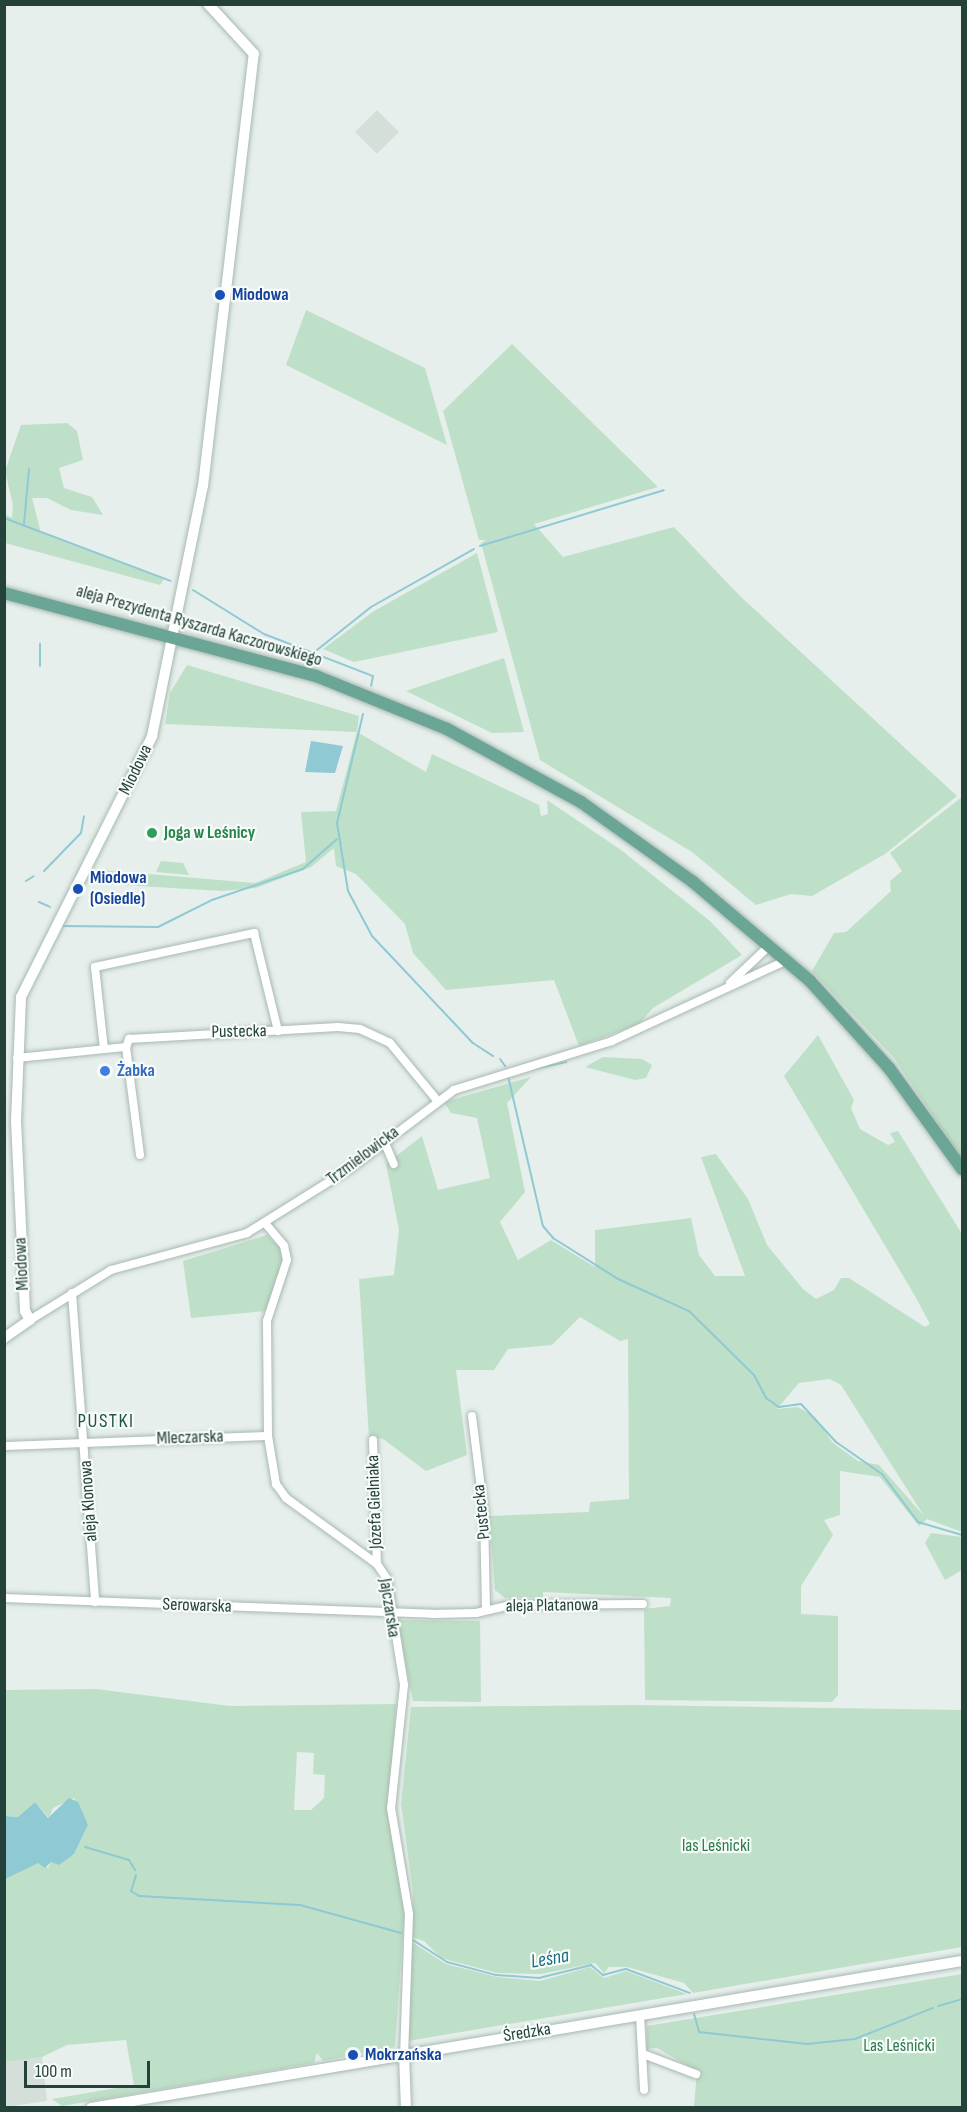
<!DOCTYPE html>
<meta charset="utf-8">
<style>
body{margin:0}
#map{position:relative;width:967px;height:2112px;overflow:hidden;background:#e6efeb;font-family:"Sofia Sans Condensed",sans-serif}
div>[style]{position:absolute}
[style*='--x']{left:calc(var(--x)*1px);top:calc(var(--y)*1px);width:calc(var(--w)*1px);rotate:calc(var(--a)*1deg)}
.built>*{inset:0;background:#d4dfda;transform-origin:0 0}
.green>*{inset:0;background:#bfe0c8}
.water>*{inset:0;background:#8ec9d4}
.stream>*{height:2px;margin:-1px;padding:0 1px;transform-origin:1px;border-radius:1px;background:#8ec9d4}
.roads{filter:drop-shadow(0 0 2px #a8b8b2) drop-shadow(0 0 2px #a8b8b2)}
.minor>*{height:8px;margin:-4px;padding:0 4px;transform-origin:4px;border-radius:4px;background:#fff}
.tertiary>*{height:10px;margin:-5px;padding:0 5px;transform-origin:5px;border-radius:5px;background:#fff}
.secondary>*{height:10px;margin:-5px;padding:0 5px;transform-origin:5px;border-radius:5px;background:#fff}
.primary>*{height:12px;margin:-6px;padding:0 6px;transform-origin:6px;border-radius:6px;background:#6aa596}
.dots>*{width:16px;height:16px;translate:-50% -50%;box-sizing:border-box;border:3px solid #f7fbf9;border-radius:50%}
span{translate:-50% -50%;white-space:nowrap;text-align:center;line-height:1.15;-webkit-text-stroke:4.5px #f7fbf9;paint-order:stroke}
.transit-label{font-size:18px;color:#164399;font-weight:700}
.left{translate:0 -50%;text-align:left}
.street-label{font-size:18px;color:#24423a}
.leisure-label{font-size:18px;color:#27864d;font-weight:700}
.shop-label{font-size:18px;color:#366cbe;font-weight:700}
.park-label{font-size:18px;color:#2d7a4b}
.neighbourhood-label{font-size:20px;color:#1f5548;letter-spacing:1.5px}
.water-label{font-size:20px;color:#1c6f80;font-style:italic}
.frame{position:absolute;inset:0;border:6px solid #24423a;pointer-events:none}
.scale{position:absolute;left:24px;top:2061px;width:126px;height:27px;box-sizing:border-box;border:3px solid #24423a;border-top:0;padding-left:8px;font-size:18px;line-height:21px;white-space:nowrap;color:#24423a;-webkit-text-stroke:4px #f7fbf9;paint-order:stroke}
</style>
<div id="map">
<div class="built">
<div style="left:377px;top:110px;width:31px;height:31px;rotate:45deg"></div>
<div style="clip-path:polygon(42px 2057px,47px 2101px,5px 2107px,5px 2062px)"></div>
</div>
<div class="green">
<div style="clip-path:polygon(306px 310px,425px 368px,447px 445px,286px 365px)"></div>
<div style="clip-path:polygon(512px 344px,658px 487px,534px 524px,563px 557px,674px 527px,740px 596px,957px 796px,885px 854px,812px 896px,791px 894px,756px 905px,692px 852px,540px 760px,481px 543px,486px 540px,479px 540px,443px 411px)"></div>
<div style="clip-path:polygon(67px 423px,77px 431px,83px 460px,59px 468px,64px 488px,92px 497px,103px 515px,71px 510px,47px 498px,32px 498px,41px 533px,164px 579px,160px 585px,5px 543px,5px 514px,12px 518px,13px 505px,5px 471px,21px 425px)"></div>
<div style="clip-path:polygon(477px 553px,498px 632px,354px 662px,323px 649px,374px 611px)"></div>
<div style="clip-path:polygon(504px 658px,524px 732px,492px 733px,406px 691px)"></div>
<div style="clip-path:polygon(187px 665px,359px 716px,357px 732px,426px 772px,432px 754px,539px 805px,541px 816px,548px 814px,547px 800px,621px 850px,710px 921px,742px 955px,653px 1008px,639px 1024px,579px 1046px,554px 980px,446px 990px,413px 953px,405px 924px,356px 874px,336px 866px,334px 848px,311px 867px,256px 888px,222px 891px,88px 883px,100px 870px,255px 883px,306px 862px,301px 812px,336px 811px,357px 732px,165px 724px,170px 693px)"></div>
<div style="clip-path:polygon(962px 797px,962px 1159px,894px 1058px,812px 971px,834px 933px,846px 932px,891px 891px,890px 881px,902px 871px,890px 853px)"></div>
<div style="clip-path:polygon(161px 861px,183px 863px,189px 875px,156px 872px)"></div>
<div style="clip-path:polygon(evenodd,818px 1035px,854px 1100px,851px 1108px,860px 1129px,888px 1145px,895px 1142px,890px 1133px,898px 1131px,962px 1234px,962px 1532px,927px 1519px,919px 1526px,880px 1477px,840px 1471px,840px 1515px,824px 1520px,833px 1535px,801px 1586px,801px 1614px,838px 1616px,838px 1695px,832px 1702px,645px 1700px,644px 1609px,670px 1606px,671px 1598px,543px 1592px,543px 1597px,505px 1598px,495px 1590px,489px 1516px,589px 1512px,590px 1502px,629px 1499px,628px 1339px,620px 1341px,580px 1317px,552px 1345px,508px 1349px,494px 1370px,456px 1370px,467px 1455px,426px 1471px,383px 1439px,369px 1438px,359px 1279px,394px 1275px,399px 1230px,386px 1164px,422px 1136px,438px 1190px,490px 1178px,477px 1118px,451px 1113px,444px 1102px,531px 1077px,507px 1103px,525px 1192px,500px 1222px,518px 1260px,551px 1240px,595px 1267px,595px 1230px,691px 1218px,699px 1255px,715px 1276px,745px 1276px,701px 1157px,716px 1154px,748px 1199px,767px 1245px,803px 1289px,816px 1299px,834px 1290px,841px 1278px,849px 1278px,925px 1327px,930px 1324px,915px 1296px,784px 1076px,818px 1035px,830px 1379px,841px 1385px,924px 1516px,879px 1465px,858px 1461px,833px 1443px,815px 1417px,798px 1407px,777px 1409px,799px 1383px,830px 1379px)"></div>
<div style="clip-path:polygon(603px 1057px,642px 1059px,652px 1065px,646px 1078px,635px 1080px,585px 1067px)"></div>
<div style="clip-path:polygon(267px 1235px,281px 1249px,283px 1263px,266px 1311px,191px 1318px,183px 1261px)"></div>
<div style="clip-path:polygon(931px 1533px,962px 1537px,962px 1570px,945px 1580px,925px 1543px)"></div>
<div style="clip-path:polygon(397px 1620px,480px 1621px,481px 1702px,413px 1701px)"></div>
<div style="clip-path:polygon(evenodd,96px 1689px,230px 1706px,396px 1704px,389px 1810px,406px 1888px,395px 2047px,323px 2061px,317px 2053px,314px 2063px,62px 2106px,52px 2099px,134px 2085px,126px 2040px,67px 2045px,42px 2057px,5px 2062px,4px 1879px,25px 1867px,38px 1863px,48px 1868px,51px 1862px,74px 1854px,88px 1825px,74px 1798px,53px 1808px,49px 1818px,35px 1802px,18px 1817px,5px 1816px,5px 1690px,96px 1689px,297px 1752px,314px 1753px,313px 1774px,325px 1775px,324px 1798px,311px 1810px,294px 1810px,297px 1752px)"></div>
<div style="clip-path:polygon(633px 1705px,962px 1710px,962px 1947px,693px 1993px,684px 1983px,627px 1967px,609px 1967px,604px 1973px,595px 1963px,541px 1974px,497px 1973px,441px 1958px,424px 1941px,412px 1937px,413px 1892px,401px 1804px,411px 1707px)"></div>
<div style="clip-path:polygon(412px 1942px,446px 1964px,497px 1977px,540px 1981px,590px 1967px,604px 1978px,626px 1971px,687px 1994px,408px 2041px)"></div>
<div style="clip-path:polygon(962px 1974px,962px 2107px,694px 2107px,697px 2071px,657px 2048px,647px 2049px,647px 2026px)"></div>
</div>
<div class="water">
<div style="clip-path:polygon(311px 741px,343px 746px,335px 773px,305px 772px)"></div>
<div style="clip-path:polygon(69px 1798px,78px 1802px,88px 1825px,74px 1854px,59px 1865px,51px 1862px,45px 1868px,38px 1863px,5px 1879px,5px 1816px,18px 1817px,35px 1802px,48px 1818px)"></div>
</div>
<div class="stream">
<div style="--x:4;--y:518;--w:178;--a:20.7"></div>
<div style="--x:24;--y:524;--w:55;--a:-84.8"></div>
<div style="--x:480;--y:546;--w:192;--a:-16.9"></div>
<div style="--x:193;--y:590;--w:84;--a:31.8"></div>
<div style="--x:264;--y:634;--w:117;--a:21.1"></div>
<div style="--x:373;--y:676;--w:10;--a:101"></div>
<div style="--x:312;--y:654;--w:75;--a:-38.5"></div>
<div style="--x:371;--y:607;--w:118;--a:-29.4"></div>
<div style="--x:40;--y:666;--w:22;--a:-90"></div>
<div style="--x:363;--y:714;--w:112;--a:103.4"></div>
<div style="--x:337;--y:823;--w:69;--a:80.8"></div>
<div style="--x:348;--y:891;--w:51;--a:61.9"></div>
<div style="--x:372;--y:936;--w:147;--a:46.7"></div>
<div style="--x:473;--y:1043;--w:24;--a:33"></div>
<div style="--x:44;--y:871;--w:53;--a:-45.8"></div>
<div style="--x:81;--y:833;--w:17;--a:-80"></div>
<div style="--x:26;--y:881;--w:9;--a:-32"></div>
<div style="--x:39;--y:902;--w:12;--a:24"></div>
<div style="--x:63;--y:926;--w:95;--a:0.6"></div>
<div style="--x:158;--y:927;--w:60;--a:-26.6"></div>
<div style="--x:212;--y:900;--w:96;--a:-18.8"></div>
<div style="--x:303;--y:869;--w:45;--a:-41.4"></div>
<div style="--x:500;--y:1059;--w:9;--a:54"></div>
<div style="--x:534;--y:1069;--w:33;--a:-12"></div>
<div style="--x:508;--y:1076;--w:154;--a:76.9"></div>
<div style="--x:543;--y:1226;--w:16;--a:50"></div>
<div style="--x:553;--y:1238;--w:77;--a:32.2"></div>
<div style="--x:618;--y:1279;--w:78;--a:24.3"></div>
<div style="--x:689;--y:1311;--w:91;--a:44.6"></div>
<div style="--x:754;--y:1375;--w:26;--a:62"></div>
<div style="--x:766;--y:1398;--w:16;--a:35"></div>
<div style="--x:779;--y:1407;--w:22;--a:-8"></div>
<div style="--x:801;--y:1404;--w:52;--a:47.4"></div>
<div style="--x:836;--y:1442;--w:56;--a:34.8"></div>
<div style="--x:882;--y:1474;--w:60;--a:53.1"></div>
<div style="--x:918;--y:1522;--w:46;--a:16.5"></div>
<div style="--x:85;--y:1847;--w:46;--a:16.5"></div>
<div style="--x:129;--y:1860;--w:12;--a:59"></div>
<div style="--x:136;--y:1875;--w:17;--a:107"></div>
<div style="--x:131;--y:1891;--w:9;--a:32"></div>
<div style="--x:139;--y:1896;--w:161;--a:3.2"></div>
<div style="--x:300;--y:1905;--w:105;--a:15.5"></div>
<div style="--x:413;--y:1940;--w:40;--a:32.9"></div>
<div style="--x:447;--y:1962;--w:51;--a:14.9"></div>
<div style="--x:496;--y:1975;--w:43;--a:4"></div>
<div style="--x:539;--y:1978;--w:54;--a:-14"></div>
<div style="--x:591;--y:1965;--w:16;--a:40"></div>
<div style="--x:603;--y:1975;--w:24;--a:-15"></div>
<div style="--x:626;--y:1969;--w:68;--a:20.6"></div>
<div style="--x:938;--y:2006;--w:25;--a:-16"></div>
<div style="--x:694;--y:2014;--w:19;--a:74"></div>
<div style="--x:699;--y:2032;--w:109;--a:6.3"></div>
<div style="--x:807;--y:2044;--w:48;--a:-5.9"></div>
<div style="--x:855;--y:2039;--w:84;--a:-21.7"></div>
</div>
<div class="roads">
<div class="minor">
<div style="--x:730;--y:983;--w:55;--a:-43.5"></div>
<div style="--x:126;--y:1047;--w:109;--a:82.6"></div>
<div style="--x:104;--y:1049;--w:82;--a:-96.3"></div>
<div style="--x:95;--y:967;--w:163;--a:-12.1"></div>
<div style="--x:254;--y:933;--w:101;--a:76.2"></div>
<div style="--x:17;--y:1058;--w:110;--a:-5.8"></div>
<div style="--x:126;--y:1047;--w:9;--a:-69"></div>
<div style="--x:129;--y:1039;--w:209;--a:-3.3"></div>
<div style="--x:338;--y:1027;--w:22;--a:5"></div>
<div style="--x:360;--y:1029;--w:33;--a:25"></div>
<div style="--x:390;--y:1043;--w:72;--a:50.6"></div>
<div style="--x:384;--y:1141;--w:25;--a:67"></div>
<div style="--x:265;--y:1223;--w:30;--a:50"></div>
<div style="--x:284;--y:1246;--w:14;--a:78"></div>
<div style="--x:287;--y:1260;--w:64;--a:108.2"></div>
<div style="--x:267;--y:1321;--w:115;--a:89.5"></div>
<div style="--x:268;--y:1436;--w:49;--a:80.5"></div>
<div style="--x:276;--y:1484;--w:17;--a:54"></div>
<div style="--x:286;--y:1498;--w:112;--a:36"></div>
<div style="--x:377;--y:1564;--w:18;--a:56"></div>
<div style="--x:387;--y:1579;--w:107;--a:80.9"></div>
<div style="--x:404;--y:1685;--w:124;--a:96"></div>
<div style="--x:391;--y:1808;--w:108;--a:80.4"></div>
<div style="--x:409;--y:1914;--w:140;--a:92"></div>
<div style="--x:72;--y:1293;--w:310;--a:85.7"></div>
<div style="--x:30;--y:1320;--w:95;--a:-31.7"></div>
<div style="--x:111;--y:1270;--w:141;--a:-15.2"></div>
<div style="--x:247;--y:1233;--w:123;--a:-32"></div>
<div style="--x:351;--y:1168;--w:129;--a:-37.1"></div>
<div style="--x:454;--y:1090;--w:165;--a:-17.2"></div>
<div style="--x:612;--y:1041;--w:193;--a:-24.8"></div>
<div style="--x:472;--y:1416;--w:98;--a:82.9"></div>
<div style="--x:484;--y:1513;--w:96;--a:88.8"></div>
<div style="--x:373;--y:1440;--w:124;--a:88.2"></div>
<div style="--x:4;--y:1446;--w:264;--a:-2.2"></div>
<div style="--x:4;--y:1598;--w:429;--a:2.1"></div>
<div style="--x:433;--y:1614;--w:43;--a:-1.3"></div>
<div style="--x:476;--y:1613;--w:36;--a:-13"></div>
<div style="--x:511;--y:1605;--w:132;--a:-0.4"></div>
<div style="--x:640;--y:2015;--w:75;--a:86.9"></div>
<div style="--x:643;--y:2054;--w:57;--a:20.7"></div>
</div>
<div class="tertiary">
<div style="--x:4;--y:1338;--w:32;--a:-35"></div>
<div style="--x:30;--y:1320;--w:10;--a:-119"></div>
<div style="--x:25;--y:1311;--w:189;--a:-92.7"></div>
<div style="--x:16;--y:1122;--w:125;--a:-87.7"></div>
<div style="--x:21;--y:997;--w:292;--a:-63.3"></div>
<div style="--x:152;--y:736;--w:255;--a:-78.5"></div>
<div style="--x:203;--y:486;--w:435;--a:-83.3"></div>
<div style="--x:254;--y:54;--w:68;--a:-132.6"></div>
<div style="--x:404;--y:2054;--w:54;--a:87.9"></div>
</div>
<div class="secondary">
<div style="--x:91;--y:2108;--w:883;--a:-9.58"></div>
</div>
<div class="primary">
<div style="--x:4;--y:593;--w:323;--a:14.9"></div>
<div style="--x:316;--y:676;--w:141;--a:22"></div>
<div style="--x:447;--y:729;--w:153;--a:28.6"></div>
<div style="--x:581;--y:802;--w:138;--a:35.5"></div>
<div style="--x:693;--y:882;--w:153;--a:40.2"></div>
<div style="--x:810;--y:981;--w:118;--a:47.8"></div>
<div style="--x:889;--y:1068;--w:125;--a:54.1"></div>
</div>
</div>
<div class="dots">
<div style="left:220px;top:295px;background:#1a4fb4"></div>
<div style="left:152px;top:833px;background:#2e9e5b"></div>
<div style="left:78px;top:889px;background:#1a4fb4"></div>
<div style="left:105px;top:1071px;background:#3f7fe0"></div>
<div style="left:353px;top:2055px;background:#1a4fb4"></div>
</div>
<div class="transit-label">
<span class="left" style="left:232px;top:295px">Miodowa</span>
<span class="left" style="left:90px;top:889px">Miodowa<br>(Osiedle)</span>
<span class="left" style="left:365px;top:2055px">Mokrzańska</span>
</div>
<div class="street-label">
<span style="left:199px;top:626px;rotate:16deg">aleja Prezydenta Ryszarda Kaczorowskiego</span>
<span style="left:136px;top:770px;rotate:-64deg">Miodowa</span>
<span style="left:239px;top:1032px;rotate:-1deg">Pustecka</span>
<span style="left:363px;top:1156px;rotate:-37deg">Trzmielowicka</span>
<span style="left:22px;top:1264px;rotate:-93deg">Miodowa</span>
<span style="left:190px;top:1438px;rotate:-2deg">Mleczarska</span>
<span style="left:89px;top:1501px;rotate:-94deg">aleja Klonowa</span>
<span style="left:375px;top:1502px;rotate:-92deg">Józefa Gielniaka</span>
<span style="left:482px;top:1512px;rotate:-96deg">Pustecka</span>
<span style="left:197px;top:1606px;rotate:2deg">Serowarska</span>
<span style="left:552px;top:1606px;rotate:-1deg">aleja Platanowa</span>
<span style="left:389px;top:1608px;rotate:81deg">Jajczarska</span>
<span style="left:527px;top:2033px;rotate:-9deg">Średzka</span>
</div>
<div class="leisure-label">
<span class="left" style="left:164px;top:833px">Joga w Leśnicy</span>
</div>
<div class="shop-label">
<span class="left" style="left:117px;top:1071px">Żabka</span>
</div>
<div class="park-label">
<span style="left:716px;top:1846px">las Leśnicki</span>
<span style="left:899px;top:2046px">Las Leśnicki</span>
</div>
<div class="neighbourhood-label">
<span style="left:106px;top:1421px">PUSTKI</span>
</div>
<div class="water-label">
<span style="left:550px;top:1959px;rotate:-10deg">Leśna</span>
</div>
<div class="frame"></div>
<div class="scale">100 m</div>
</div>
